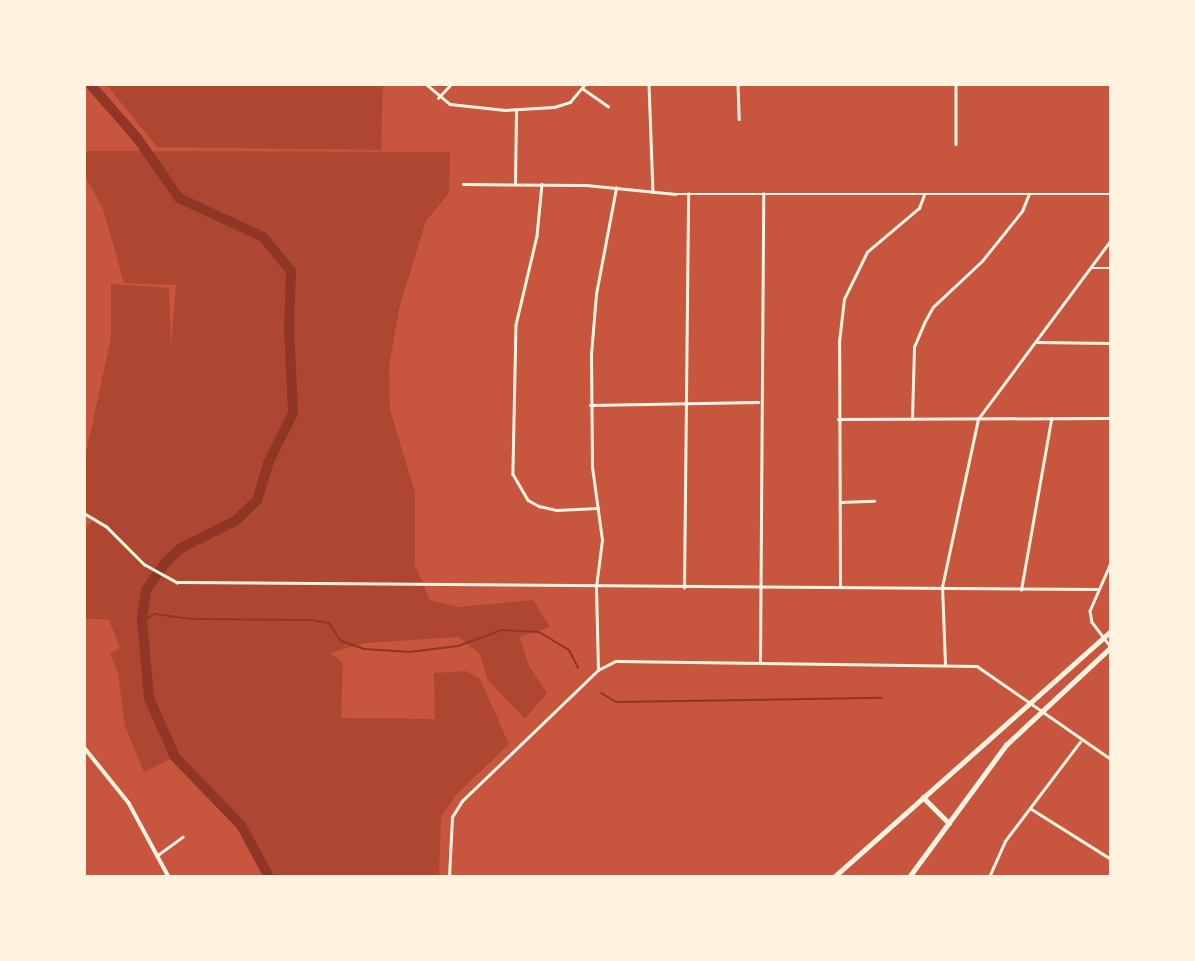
<!DOCTYPE html>
<style>
body{margin:0}
#map{position:relative;width:1195px;height:961px;overflow:hidden;background:#c8553d;font-family:Manrope,sans-serif}
div>[style]{position:absolute}
[style*='--x']{left:calc(var(--x)*1px);top:calc(var(--y)*1px);width:calc(var(--w)*1px);rotate:calc(var(--a)*1deg)}
.green>*{inset:0;background:#ae4732}
.stream>*{height:2px;margin:-1px;padding:0 1px;transform-origin:1px;border-radius:1px;background:#8f3625}
.river>*{height:10px;margin:-5px;padding:0 5px;transform-origin:5px;border-radius:5px;background:#8f3625}
.minor>*{height:2.5px;margin:-1.25px;padding:0 1.25px;transform-origin:1.25px;border-radius:1.25px;background:#fff3e0}
.tertiary>*{height:3.5px;margin:-1.75px;padding:0 1.75px;transform-origin:1.75px;border-radius:1.75px;background:#fff3e0}
.primary>*{height:4.5px;margin:-2.25px;padding:0 2.25px;transform-origin:2.25px;border-radius:2.25px;background:#fff3e0}
span{translate:-50% -50%;white-space:nowrap;text-align:center;line-height:1.15;-webkit-text-stroke:6px #fff3e0;paint-order:stroke}
.frame{position:absolute;inset:0;border:86px solid #fff3e0;pointer-events:none}
</style>
<div id="map">
<div class="green">
<div style="clip-path:polygon(106px 84px,383px 84px,381px 150px,157px 147px)"></div>
<div style="clip-path:polygon(84px 151px,450px 152px,449px 193px,426px 221px,400px 305px,389px 366px,390px 410px,415px 492px,415px 565px,430px 600px,458px 607px,533px 600px,550px 627px,520px 637px,529px 666px,547px 693px,525px 719px,487px 679px,480px 654px,459px 637px,366px 643px,330px 653px,343px 663px,341px 718px,435px 719px,434px 673px,466px 671px,480px 679px,509px 744px,456px 795px,441px 817px,439px 877px,269px 877px,241px 825px,175px 757px,144px 772px,125px 726px,118px 674px,110px 653px,120px 648px,109px 620px,84px 618px,84px 530px,95px 518px,84px 513px,84px 462px,111px 338px,111px 284px,169px 288px,171px 348px,176px 285px,124px 283px,103px 209px,84px 174px)"></div>
</div>
<div class="stream">
<div style="--x:142;--y:621;--w:15;--a:-28"></div>
<div style="--x:155;--y:614;--w:36;--a:8"></div>
<div style="--x:191;--y:619;--w:121;--a:0.5"></div>
<div style="--x:312;--y:620;--w:17;--a:10"></div>
<div style="--x:329;--y:623;--w:22;--a:56"></div>
<div style="--x:341;--y:641;--w:24;--a:19"></div>
<div style="--x:364;--y:649;--w:45;--a:3.8"></div>
<div style="--x:409;--y:652;--w:49;--a:-7"></div>
<div style="--x:458;--y:646;--w:47;--a:-20"></div>
<div style="--x:502;--y:630;--w:37;--a:3"></div>
<div style="--x:539;--y:632;--w:35;--a:31"></div>
<div style="--x:569;--y:650;--w:20;--a:63"></div>
<div style="--x:601;--y:693;--w:17;--a:31"></div>
<div style="--x:616;--y:702;--w:266;--a:-0.9"></div>
</div>
<div class="river">
<div style="--x:90;--y:84;--w:73;--a:48.9"></div>
<div style="--x:138;--y:139;--w:72;--a:55.2"></div>
<div style="--x:179;--y:198;--w:93;--a:24.9"></div>
<div style="--x:263;--y:237;--w:44;--a:50.5"></div>
<div style="--x:291;--y:271;--w:56;--a:92"></div>
<div style="--x:289;--y:327;--w:86;--a:87.3"></div>
<div style="--x:293;--y:413;--w:54;--a:116.6"></div>
<div style="--x:269;--y:461;--w:41;--a:107.1"></div>
<div style="--x:257;--y:500;--w:30;--a:136"></div>
<div style="--x:235;--y:521;--w:60;--a:153.4"></div>
<div style="--x:181;--y:548;--w:22;--a:137"></div>
<div style="--x:165;--y:563;--w:33;--a:125"></div>
<div style="--x:146;--y:590;--w:28;--a:98"></div>
<div style="--x:142;--y:618;--w:80;--a:85"></div>
<div style="--x:149;--y:698;--w:64;--a:66.2"></div>
<div style="--x:175;--y:757;--w:95;--a:45.9"></div>
<div style="--x:241;--y:825;--w:59;--a:61.7"></div>
</div>
<div class="minor">
<div style="--x:426;--y:84;--w:31;--a:40"></div>
<div style="--x:450;--y:104;--w:55;--a:6.2"></div>
<div style="--x:505;--y:110;--w:49;--a:-3.5"></div>
<div style="--x:554;--y:107;--w:17;--a:-17"></div>
<div style="--x:570;--y:102;--w:23;--a:-50"></div>
<div style="--x:649;--y:84;--w:108;--a:87.9"></div>
<div style="--x:738;--y:84;--w:35;--a:88"></div>
<div style="--x:956;--y:84;--w:60;--a:90"></div>
<div style="--x:582;--y:88;--w:32;--a:35"></div>
<div style="--x:438;--y:98;--w:19;--a:-47"></div>
<div style="--x:463;--y:184;--w:123;--a:0.5"></div>
<div style="--x:586;--y:185;--w:90;--a:5.7"></div>
<div style="--x:676;--y:194;--w:435;--a:0"></div>
<div style="--x:515;--y:184;--w:74;--a:-89.2"></div>
<div style="--x:542;--y:184;--w:52;--a:95.5"></div>
<div style="--x:537;--y:236;--w:91;--a:103.3"></div>
<div style="--x:516;--y:325;--w:149;--a:91.2"></div>
<div style="--x:513;--y:474;--w:30;--a:60"></div>
<div style="--x:528;--y:500;--w:13;--a:29"></div>
<div style="--x:539;--y:506;--w:18;--a:13"></div>
<div style="--x:557;--y:510;--w:41;--a:-2.8"></div>
<div style="--x:1091;--y:268;--w:20;--a:0"></div>
<div style="--x:1037;--y:342;--w:74;--a:0.8"></div>
<div style="--x:590;--y:405;--w:168;--a:-1"></div>
<div style="--x:838;--y:419;--w:273;--a:-0.2"></div>
<div style="--x:912;--y:419;--w:72;--a:-88.4"></div>
<div style="--x:914;--y:347;--w:26;--a:-67"></div>
<div style="--x:924;--y:323;--w:18;--a:-61"></div>
<div style="--x:933;--y:307;--w:67;--a:-43.2"></div>
<div style="--x:982;--y:261;--w:64;--a:-51.3"></div>
<div style="--x:1022;--y:211;--w:18;--a:-68"></div>
<div style="--x:840;--y:502;--w:34;--a:-2"></div>
<div style="--x:84;--y:513;--w:26;--a:31"></div>
<div style="--x:106;--y:526;--w:54;--a:45"></div>
<div style="--x:144;--y:564;--w:38;--a:29"></div>
<div style="--x:177;--y:582;--w:921;--a:0.44"></div>
<div style="--x:1111;--y:563;--w:52;--a:113.6"></div>
<div style="--x:1090;--y:611;--w:11;--a:80"></div>
<div style="--x:1092;--y:622;--w:31;--a:53"></div>
<div style="--x:840;--y:587;--w:245;--a:-90.2"></div>
<div style="--x:839;--y:342;--w:43;--a:-83.4"></div>
<div style="--x:844;--y:299;--w:52;--a:-63.9"></div>
<div style="--x:867;--y:252;--w:68;--a:-40.2"></div>
<div style="--x:919;--y:208;--w:14;--a:-69"></div>
<div style="--x:684;--y:588;--w:394;--a:-89.4"></div>
<div style="--x:1021;--y:590;--w:174;--a:-80"></div>
<div style="--x:760;--y:662;--w:468;--a:-89.6"></div>
<div style="--x:945;--y:664;--w:77;--a:-92.2"></div>
<div style="--x:942;--y:587;--w:172;--a:-77.9"></div>
<div style="--x:978;--y:419;--w:223;--a:-53.4"></div>
<div style="--x:598;--y:670;--w:83;--a:-91.4"></div>
<div style="--x:596;--y:587;--w:47;--a:-82.7"></div>
<div style="--x:602;--y:540;--w:74;--a:-97.8"></div>
<div style="--x:592;--y:467;--w:113;--a:-90.5"></div>
<div style="--x:591;--y:354;--w:60;--a:-85.2"></div>
<div style="--x:596;--y:294;--w:108;--a:-79.3"></div>
<div style="--x:1030;--y:808;--w:96;--a:32.2"></div>
<div style="--x:159;--y:854;--w:29;--a:-36"></div>
<div style="--x:449;--y:877;--w:60;--a:-87.1"></div>
<div style="--x:452;--y:817;--w:19;--a:-58"></div>
<div style="--x:462;--y:801;--w:189;--a:-43.9"></div>
<div style="--x:598;--y:670;--w:20;--a:-27"></div>
<div style="--x:616;--y:661;--w:361;--a:0.8"></div>
<div style="--x:977;--y:666;--w:163;--a:34.8"></div>
<div style="--x:989;--y:877;--w:39;--a:-66"></div>
<div style="--x:1005;--y:841;--w:124;--a:-52.9"></div>
</div>
<div class="tertiary">
<div style="--x:84;--y:747;--w:72;--a:51.2"></div>
<div style="--x:129;--y:803;--w:84;--a:61.6"></div>
</div>
<div class="primary">
<div style="--x:923;--y:797;--w:37;--a:45"></div>
<div style="--x:834;--y:877;--w:370;--a:-41.6"></div>
<div style="--x:909;--y:877;--w:164;--a:-53.7"></div>
<div style="--x:1006;--y:745;--w:144;--a:-43"></div>
</div>
<div class="frame"></div>
</div>
